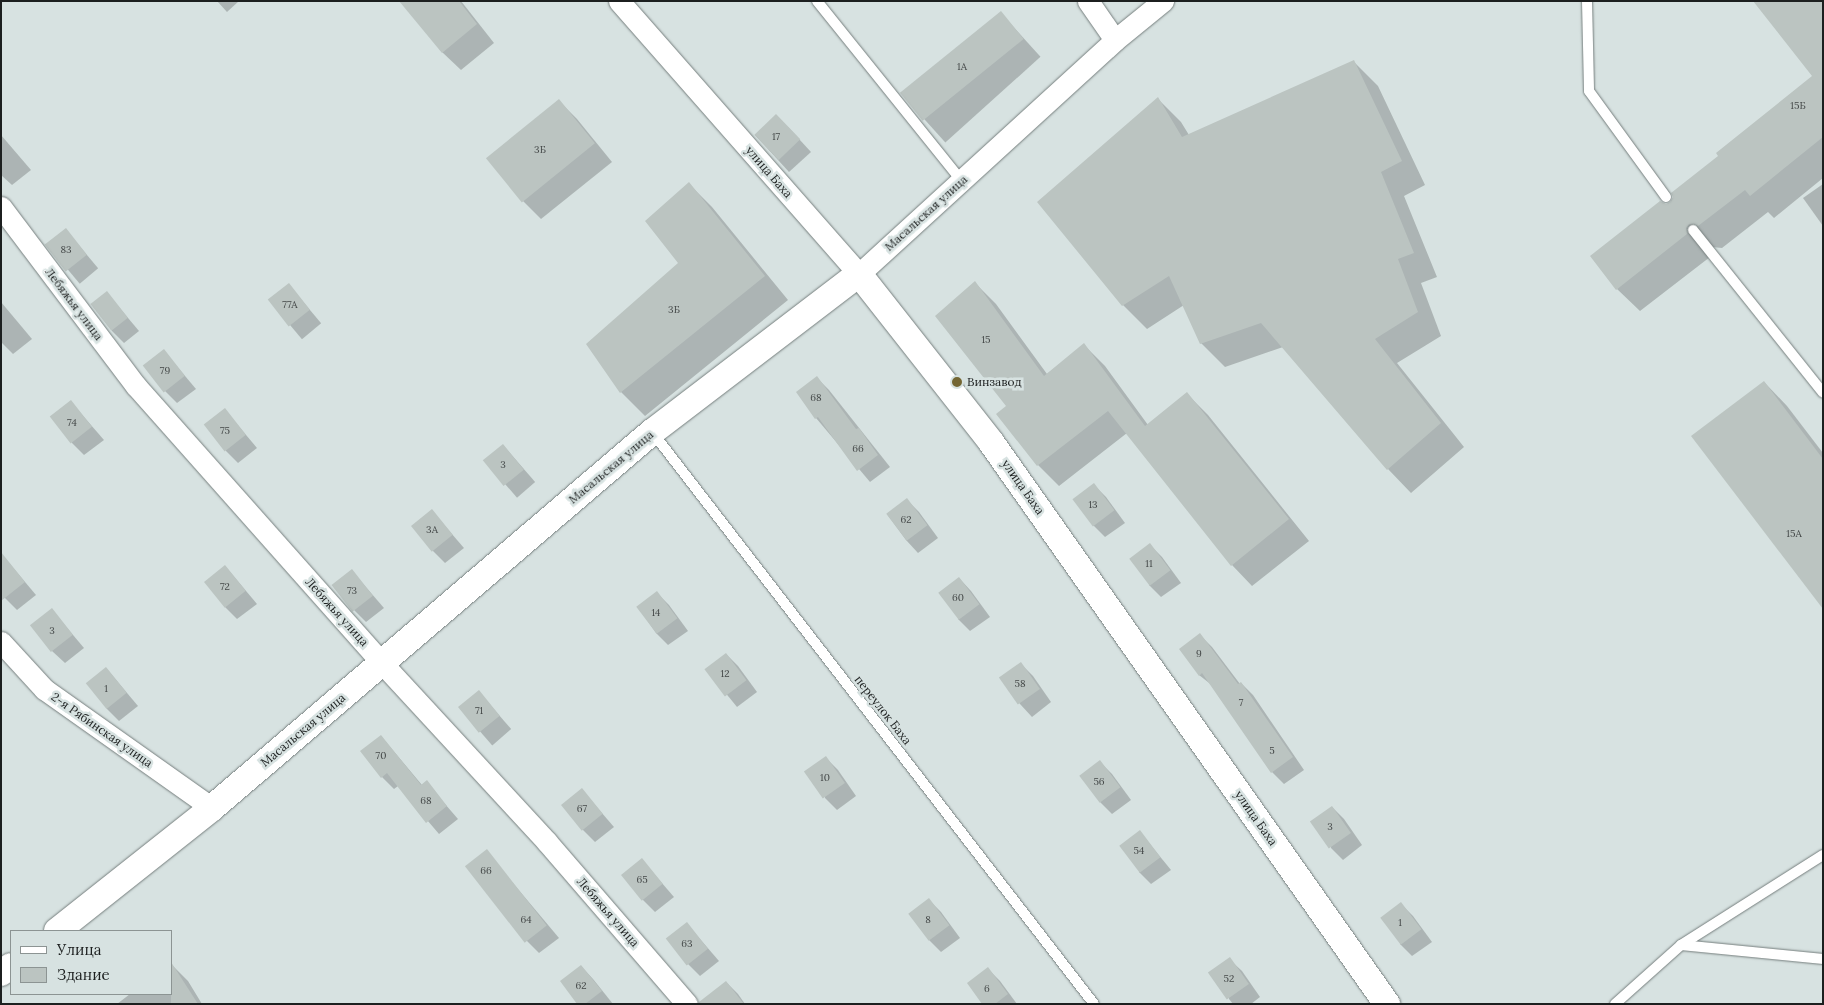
<!DOCTYPE html>
<meta charset="utf-8">
<style>
body{margin:0}
#map{position:relative;width:1824px;height:1005px;overflow:hidden;background:#d7e2e1;font-family:Lora,serif}
div>[style]{position:absolute}
[style*='--x']{left:calc(var(--x)*1px);top:calc(var(--y)*1px);width:calc(var(--w)*1px);rotate:calc(var(--a)*1deg)}
.shadow>*{inset:0;background:#0003;transform-origin:0 0}
.building>*{inset:0;background:#bbc4c1;transform-origin:0 0}
.roads{filter:drop-shadow(0 0 1px #757e7d) drop-shadow(0 0 1px #757e7d)}
.service>*{height:10px;margin:-5px;padding:0 5px;transform-origin:5px;border-radius:5px;background:#fff}
.minor>*{height:21px;margin:-10.5px;padding:0 10.5px;transform-origin:10.5px;border-radius:10.5px;background:#fff}
.tertiary>*{height:26px;margin:-13px;padding:0 13px;transform-origin:13px;border-radius:13px;background:#fff}
.dots>*{width:14px;height:14px;translate:-50% -50%;box-sizing:border-box;border:2px solid #d7e2e1;border-radius:50%}
span{translate:-50% -50%;white-space:nowrap;text-align:center;line-height:1.15;-webkit-text-stroke:5px #d7e2e1;paint-order:stroke}
.number-label{font-size:10px;color:#444848}
.number-label span{-webkit-text-stroke-width:0}
.street-label{font-size:12px;color:#1c1f1f}
.poi-label{font-size:12px;color:#1c1f1f}
.left{translate:0 -50%;text-align:left}
.frame{position:absolute;inset:0;border:2px solid #1c1f1f;pointer-events:none}
.legend{position:absolute;left:10px;top:930px;width:162px;height:65px;box-sizing:border-box;background:#d7e2e1;border:1px solid #8c9493;margin:0;padding:6px 9px;list-style:none;font-size:15px;color:#1c1f1f}
.legend li{display:flex;align-items:center;gap:10px;height:25px}
.legend b{width:25px;border:1px solid #8c9493}
</style>
<div id="map">
<div class="shadow">
<div style="clip-path:polygon(217px 1px,239px 1px,227px 12px)"></div>
<div style="clip-path:polygon(401px 1px,461px 1px,494px 43px,461px 70px,442px 52px)"></div>
<div style="clip-path:polygon(1823px 1px,1823px 178px,1774px 218px,1768px 212px,1722px 248px,1712px 247px,1710px 257px,1640px 311px,1617px 289px,1666px 205px,1671px 203px,1720px 156px,1814px 76px)"></div>
<div style="left:1001px;top:13px;width:59px;height:128px;rotate:48deg"></div>
<div style="clip-path:polygon(1354px 62px,1378px 86px,1425px 185px,1404px 196px,1437px 277px,1421px 283px,1441px 336px,1397px 363px,1464px 447px,1411px 493px,1388px 469px,1283px 347px,1225px 367px,1201px 343px,1184px 305px,1147px 329px,1123px 305px,1158px 99px,1181px 122px,1189px 135px)"></div>
<div style="clip-path:polygon(559px 101px,577px 119px,612px 162px,541px 219px,523px 201px)"></div>
<div style="clip-path:polygon(788px 127px,811px 152px,789px 172px,755px 135px)"></div>
<div style="clip-path:polygon(1px 135px,31px 170px,12px 185px,1px 175px)"></div>
<div style="clip-path:polygon(689px 184px,712px 207px,788px 300px,645px 416px,621px 392px,587px 344px,680px 264px)"></div>
<div style="clip-path:polygon(1823px 184px,1823px 226px,1803px 198px)"></div>
<div style="left:66px;top:230px;width:50px;height:24px;rotate:50deg"></div>
<div style="clip-path:polygon(975px 283px,996px 304px,1047px 374px,1084px 345px,1105px 366px,1148px 425px,1187px 394px,1208px 415px,1309px 541px,1252px 586px,1232px 565px,1127px 433px,1059px 486px,1038px 465px,997px 414px,1008px 406px)"></div>
<div style="left:289px;top:285px;width:50px;height:25px;rotate:50deg"></div>
<div style="clip-path:polygon(107px 293px,139px 331px,124px 343px,112px 331px)"></div>
<div style="clip-path:polygon(1px 302px,32px 339px,13px 354px,1px 342px)"></div>
<div style="clip-path:polygon(164px 351px,196px 389px,177px 403px,165px 391px)"></div>
<div style="clip-path:polygon(817px 378px,829px 390px,890px 467px,870px 482px,816px 418px)"></div>
<div style="clip-path:polygon(1764px 382px,1787px 406px,1823px 453px,1823px 607px)"></div>
<div style="clip-path:polygon(71px 402px,104px 440px,84px 455px,72px 443px)"></div>
<div style="clip-path:polygon(225px 410px,257px 448px,238px 463px,226px 451px)"></div>
<div style="left:503px;top:445px;width:49px;height:24px;rotate:49deg"></div>
<div style="clip-path:polygon(1094px 485px,1106px 497px,1125px 523px,1105px 537px,1093px 525px)"></div>
<div style="clip-path:polygon(907px 500px,919px 512px,938px 538px,918px 553px,906px 540px,887px 514px)"></div>
<div style="clip-path:polygon(432px 511px,464px 548px,445px 563px,433px 551px)"></div>
<div style="clip-path:polygon(1150px 545px,1162px 557px,1181px 583px,1161px 597px,1149px 585px)"></div>
<div style="clip-path:polygon(4px 557px,36px 595px,17px 610px,5px 598px)"></div>
<div style="clip-path:polygon(225px 566px,257px 604px,237px 619px,225px 607px)"></div>
<div style="clip-path:polygon(352px 571px,384px 608px,366px 622px,354px 610px)"></div>
<div style="clip-path:polygon(959px 578px,971px 591px,990px 617px,970px 631px,958px 619px)"></div>
<div style="clip-path:polygon(657px 593px,669px 605px,688px 631px,668px 645px,656px 633px,638px 607px)"></div>
<div style="clip-path:polygon(52px 610px,84px 648px,65px 663px,52px 651px)"></div>
<div style="clip-path:polygon(1200px 635px,1212px 647px,1240px 684px,1241px 683px,1253px 695px,1304px 770px,1284px 784px,1272px 772px,1213px 686px,1199px 675px)"></div>
<div style="clip-path:polygon(726px 654px,738px 666px,757px 692px,737px 707px,706px 669px)"></div>
<div style="clip-path:polygon(1021px 664px,1033px 676px,1051px 702px,1032px 717px,1020px 704px,1001px 678px)"></div>
<div style="clip-path:polygon(106px 668px,138px 706px,119px 721px,107px 709px)"></div>
<div style="left:479px;top:692px;width:49px;height:25px;rotate:49deg"></div>
<div style="clip-path:polygon(381px 736px,422px 785px,426px 782px,458px 819px,439px 834px,398px 786px,394px 789px,382px 777px)"></div>
<div style="clip-path:polygon(826px 758px,838px 770px,856px 796px,837px 810px,825px 798px)"></div>
<div style="clip-path:polygon(1100px 762px,1112px 774px,1131px 800px,1112px 814px,1100px 802px)"></div>
<div style="clip-path:polygon(582px 790px,614px 827px,595px 842px,583px 830px)"></div>
<div style="clip-path:polygon(1332px 807px,1344px 819px,1362px 845px,1343px 860px,1331px 848px)"></div>
<div style="clip-path:polygon(1140px 832px,1171px 870px,1151px 884px,1139px 872px)"></div>
<div style="clip-path:polygon(486px 851px,559px 938px,539px 953px,527px 941px)"></div>
<div style="clip-path:polygon(642px 860px,674px 897px,655px 912px,643px 900px)"></div>
<div style="clip-path:polygon(929px 900px,941px 912px,960px 938px,941px 952px,929px 940px)"></div>
<div style="clip-path:polygon(1401px 904px,1413px 916px,1432px 942px,1412px 956px,1400px 944px)"></div>
<div style="clip-path:polygon(687px 924px,719px 961px,700px 976px,688px 964px)"></div>
<div style="clip-path:polygon(1229px 959px,1242px 971px,1260px 997px,1251px 1004px,1233px 1004px,1229px 999px)"></div>
<div style="clip-path:polygon(173px 966px,188px 981px,202px 1004px,117px 1004px,130px 994px,171px 994px)"></div>
<div style="clip-path:polygon(581px 966px,593px 979px,613px 1004px,579px 1004px)"></div>
<div style="clip-path:polygon(988px 969px,1000px 981px,1017px 1004px,983px 1004px)"></div>
<div style="clip-path:polygon(726px 982px,738px 994px,745px 1004px,711px 1004px)"></div>
</div>
<div class="building">
<div style="clip-path:polygon(399px 1px,459px 1px,477px 24px,442px 53px)"></div>
<div style="clip-path:polygon(1753px 1px,1823px 1px,1823px 137px,1750px 196px,1745px 190px,1698px 226px,1689px 224px,1686px 228px,1687px 234px,1616px 290px,1590px 256px,1660px 201px,1666px 204px,1670px 202px,1673px 197px,1671px 193px,1718px 156px,1716px 153px,1812px 76px)"></div>
<div style="left:1001px;top:11px;width:36px;height:130px;rotate:51deg"></div>
<div style="clip-path:polygon(1354px 60px,1402px 161px,1381px 172px,1414px 253px,1398px 259px,1418px 312px,1375px 339px,1441px 423px,1387px 470px,1261px 323px,1200px 344px,1169px 276px,1122px 306px,1037px 202px,1158px 97px,1182px 137px)"></div>
<div style="left:559px;top:99px;width:57px;height:94px;rotate:51deg"></div>
<div style="left:776px;top:114px;width:35px;height:30px;rotate:46deg"></div>
<div style="clip-path:polygon(689px 182px,765px 276px,620px 393px,586px 344px,678px 263px,645px 221px)"></div>
<div style="left:66px;top:228px;width:34px;height:27px;rotate:52deg"></div>
<div style="clip-path:polygon(975px 281px,1044px 376px,1084px 343px,1145px 426px,1187px 392px,1289px 519px,1231px 566px,1108px 411px,1037px 466px,996px 414px,1006px 406px,935px 316px)"></div>
<div style="left:289px;top:283px;width:34px;height:27px;rotate:52deg"></div>
<div style="left:107px;top:291px;width:34px;height:21px;rotate:52deg"></div>
<div style="left:164px;top:349px;width:34px;height:27px;rotate:52deg"></div>
<div style="clip-path:polygon(817px 376px,856px 429px,859px 428px,878px 455px,857px 471px,818px 417px,815px 419px,796px 392px)"></div>
<div style="clip-path:polygon(1764px 381px,1823px 459px,1823px 609px,1691px 436px)"></div>
<div style="left:71px;top:400px;width:34px;height:27px;rotate:52deg"></div>
<div style="left:225px;top:408px;width:34px;height:27px;rotate:52deg"></div>
<div style="left:503px;top:444px;width:33px;height:26px;rotate:51deg"></div>
<div style="left:1094px;top:483px;width:34px;height:27px;rotate:53deg"></div>
<div style="left:907px;top:498px;width:34px;height:26px;rotate:53deg"></div>
<div style="left:432px;top:509px;width:33px;height:27px;rotate:51deg"></div>
<div style="left:1150px;top:543px;width:34px;height:26px;rotate:53deg"></div>
<div style="clip-path:polygon(1px 552px,25px 582px,1px 601px)"></div>
<div style="left:225px;top:565px;width:33px;height:27px;rotate:51deg"></div>
<div style="left:352px;top:569px;width:34px;height:26px;rotate:52deg"></div>
<div style="left:959px;top:577px;width:34px;height:26px;rotate:53deg"></div>
<div style="left:657px;top:591px;width:34px;height:26px;rotate:53deg"></div>
<div style="left:52px;top:608px;width:34px;height:28px;rotate:52deg"></div>
<div style="clip-path:polygon(1200px 633px,1238px 684px,1241px 682px,1293px 757px,1271px 773px,1202px 673px,1199px 676px,1179px 649px)"></div>
<div style="left:726px;top:653px;width:34px;height:27px;rotate:53deg"></div>
<div style="left:1021px;top:662px;width:33px;height:27px;rotate:55deg"></div>
<div style="left:106px;top:667px;width:33px;height:26px;rotate:51deg"></div>
<div style="left:479px;top:690px;width:33px;height:27px;rotate:51deg"></div>
<div style="clip-path:polygon(381px 735px,421px 785px,427px 780px,447px 806px,426px 823px,387px 773px,381px 778px,360px 751px)"></div>
<div style="left:826px;top:756px;width:33px;height:27px;rotate:55deg"></div>
<div style="left:1100px;top:760px;width:34px;height:26px;rotate:53deg"></div>
<div style="left:582px;top:788px;width:33px;height:27px;rotate:51deg"></div>
<div style="left:1332px;top:806px;width:33px;height:27px;rotate:55deg"></div>
<div style="left:1140px;top:830px;width:34px;height:26px;rotate:53deg"></div>
<div style="left:487px;top:849px;width:97px;height:28px;rotate:52deg"></div>
<div style="left:642px;top:858px;width:33px;height:27px;rotate:51deg"></div>
<div style="left:929px;top:898px;width:34px;height:26px;rotate:53deg"></div>
<div style="left:1401px;top:902px;width:34px;height:26px;rotate:53deg"></div>
<div style="left:687px;top:922px;width:34px;height:27px;rotate:52deg"></div>
<div style="left:1230px;top:957px;width:33px;height:27px;rotate:55deg"></div>
<div style="clip-path:polygon(171px 962px,198px 1004px,171px 1004px)"></div>
<div style="clip-path:polygon(581px 965px,602px 991px,585px 1004px,577px 1004px,560px 981px)"></div>
<div style="clip-path:polygon(988px 967px,1008px 994px,995px 1004px,982px 1004px,967px 983px)"></div>
<div style="clip-path:polygon(726px 981px,744px 1004px,699px 1004px,699px 1002px)"></div>
</div>
<div class="roads">
<div class="service">
<div style="--x:817;--y:1;--w:230;--a:51.2"></div>
<div style="--x:1587;--y:1;--w:90;--a:88.7"></div>
<div style="--x:1589;--y:91;--w:131;--a:54"></div>
<div style="--x:1693;--y:230;--w:208;--a:51.4"></div>
<div style="--x:653;--y:433;--w:721;--a:52.32"></div>
<div style="--x:1681;--y:945;--w:143;--a:5.6"></div>
<div style="--x:1615;--y:1004;--w:89;--a:-41.8"></div>
<div style="--x:1681;--y:945;--w:168;--a:-32.4"></div>
</div>
<div class="minor">
<div style="--x:619;--y:1;--w:363;--a:48.7"></div>
<div style="--x:859;--y:274;--w:347;--a:-42.4"></div>
<div style="--x:1115;--y:40;--w:62;--a:-39.1"></div>
<div style="--x:1088;--y:1;--w:47;--a:55.3"></div>
<div style="--x:1;--y:207;--w:224;--a:53"></div>
<div style="--x:136;--y:386;--w:370;--a:48.4"></div>
<div style="--x:382;--y:663;--w:243;--a:47.3"></div>
<div style="--x:547;--y:842;--w:214;--a:49.2"></div>
<div style="--x:1;--y:642;--w:64;--a:47.5"></div>
<div style="--x:44;--y:689;--w:206;--a:35.3"></div>
</div>
<div class="tertiary">
<div style="--x:57;--y:931;--w:198;--a:-38.4"></div>
<div style="--x:212;--y:808;--w:579;--a:-40.52"></div>
<div style="--x:652;--y:432;--w:260;--a:-37.4"></div>
<div style="--x:859;--y:274;--w:214;--a:51.8"></div>
<div style="--x:991;--y:442;--w:688;--a:54.83"></div>
<div style="--x:1;--y:973;--w:12;--a:-35"></div>
</div>
</div>
<div class="dots">
<div style="left:957px;top:382px;background:#746633"></div>
</div>
<div class="number-label">
<span style="left:962px;top:67px">1А</span>
<span style="left:1798px;top:106px">15Б</span>
<span style="left:776px;top:137px">17</span>
<span style="left:540px;top:150px">3Б</span>
<span style="left:66px;top:250px">83</span>
<span style="left:290px;top:305px">77А</span>
<span style="left:674px;top:310px">3Б</span>
<span style="left:986px;top:340px">15</span>
<span style="left:165px;top:371px">79</span>
<span style="left:816px;top:398px">68</span>
<span style="left:72px;top:423px">74</span>
<span style="left:225px;top:431px">75</span>
<span style="left:858px;top:449px">66</span>
<span style="left:503px;top:465px">3</span>
<span style="left:1093px;top:505px">13</span>
<span style="left:906px;top:520px">62</span>
<span style="left:432px;top:530px">3А</span>
<span style="left:1794px;top:534px">15А</span>
<span style="left:1149px;top:564px">11</span>
<span style="left:225px;top:587px">72</span>
<span style="left:352px;top:591px">73</span>
<span style="left:958px;top:598px">60</span>
<span style="left:656px;top:613px">14</span>
<span style="left:52px;top:631px">3</span>
<span style="left:1199px;top:654px">9</span>
<span style="left:725px;top:674px">12</span>
<span style="left:1020px;top:684px">58</span>
<span style="left:106px;top:689px">1</span>
<span style="left:1241px;top:703px">7</span>
<span style="left:479px;top:711px">71</span>
<span style="left:1272px;top:751px">5</span>
<span style="left:381px;top:756px">70</span>
<span style="left:825px;top:778px">10</span>
<span style="left:1099px;top:782px">56</span>
<span style="left:426px;top:801px">68</span>
<span style="left:582px;top:809px">67</span>
<span style="left:1330px;top:827px">3</span>
<span style="left:1139px;top:851px">54</span>
<span style="left:486px;top:871px">66</span>
<span style="left:642px;top:880px">65</span>
<span style="left:526px;top:920px">64</span>
<span style="left:928px;top:920px">8</span>
<span style="left:1400px;top:923px">1</span>
<span style="left:687px;top:944px">63</span>
<span style="left:1229px;top:979px">52</span>
<span style="left:581px;top:986px">62</span>
<span style="left:987px;top:989px">6</span>
</div>
<div class="street-label">
<span style="left:769px;top:172px;rotate:49deg">улица Баха</span>
<span style="left:926px;top:213px;rotate:-42deg">Масальская улица</span>
<span style="left:74px;top:304px;rotate:53deg">Лебяжья улица</span>
<span style="left:611px;top:467px;rotate:-40deg">Масальская улица</span>
<span style="left:1023px;top:487px;rotate:55deg">улица Баха</span>
<span style="left:337px;top:612px;rotate:48deg">Лебяжья улица</span>
<span style="left:883px;top:710px;rotate:52deg">переулок Баха</span>
<span style="left:102px;top:730px;rotate:35deg">2-я Рябинская улица</span>
<span style="left:303px;top:730px;rotate:-40deg">Масальская улица</span>
<span style="left:1256px;top:818px;rotate:55deg">улица Баха</span>
<span style="left:608px;top:912px;rotate:49deg">Лебяжья улица</span>
</div>
<div class="poi-label">
<span class="left" style="left:967px;top:382px">Винзавод</span>
</div>
<div class="frame"></div>
<ul class="legend">
<li><b style="height:6px;background:#fff"></b>Улица</li>
<li><b style="height:14px;background:#bbc4c1"></b>Здание</li>
</ul>
</div>
